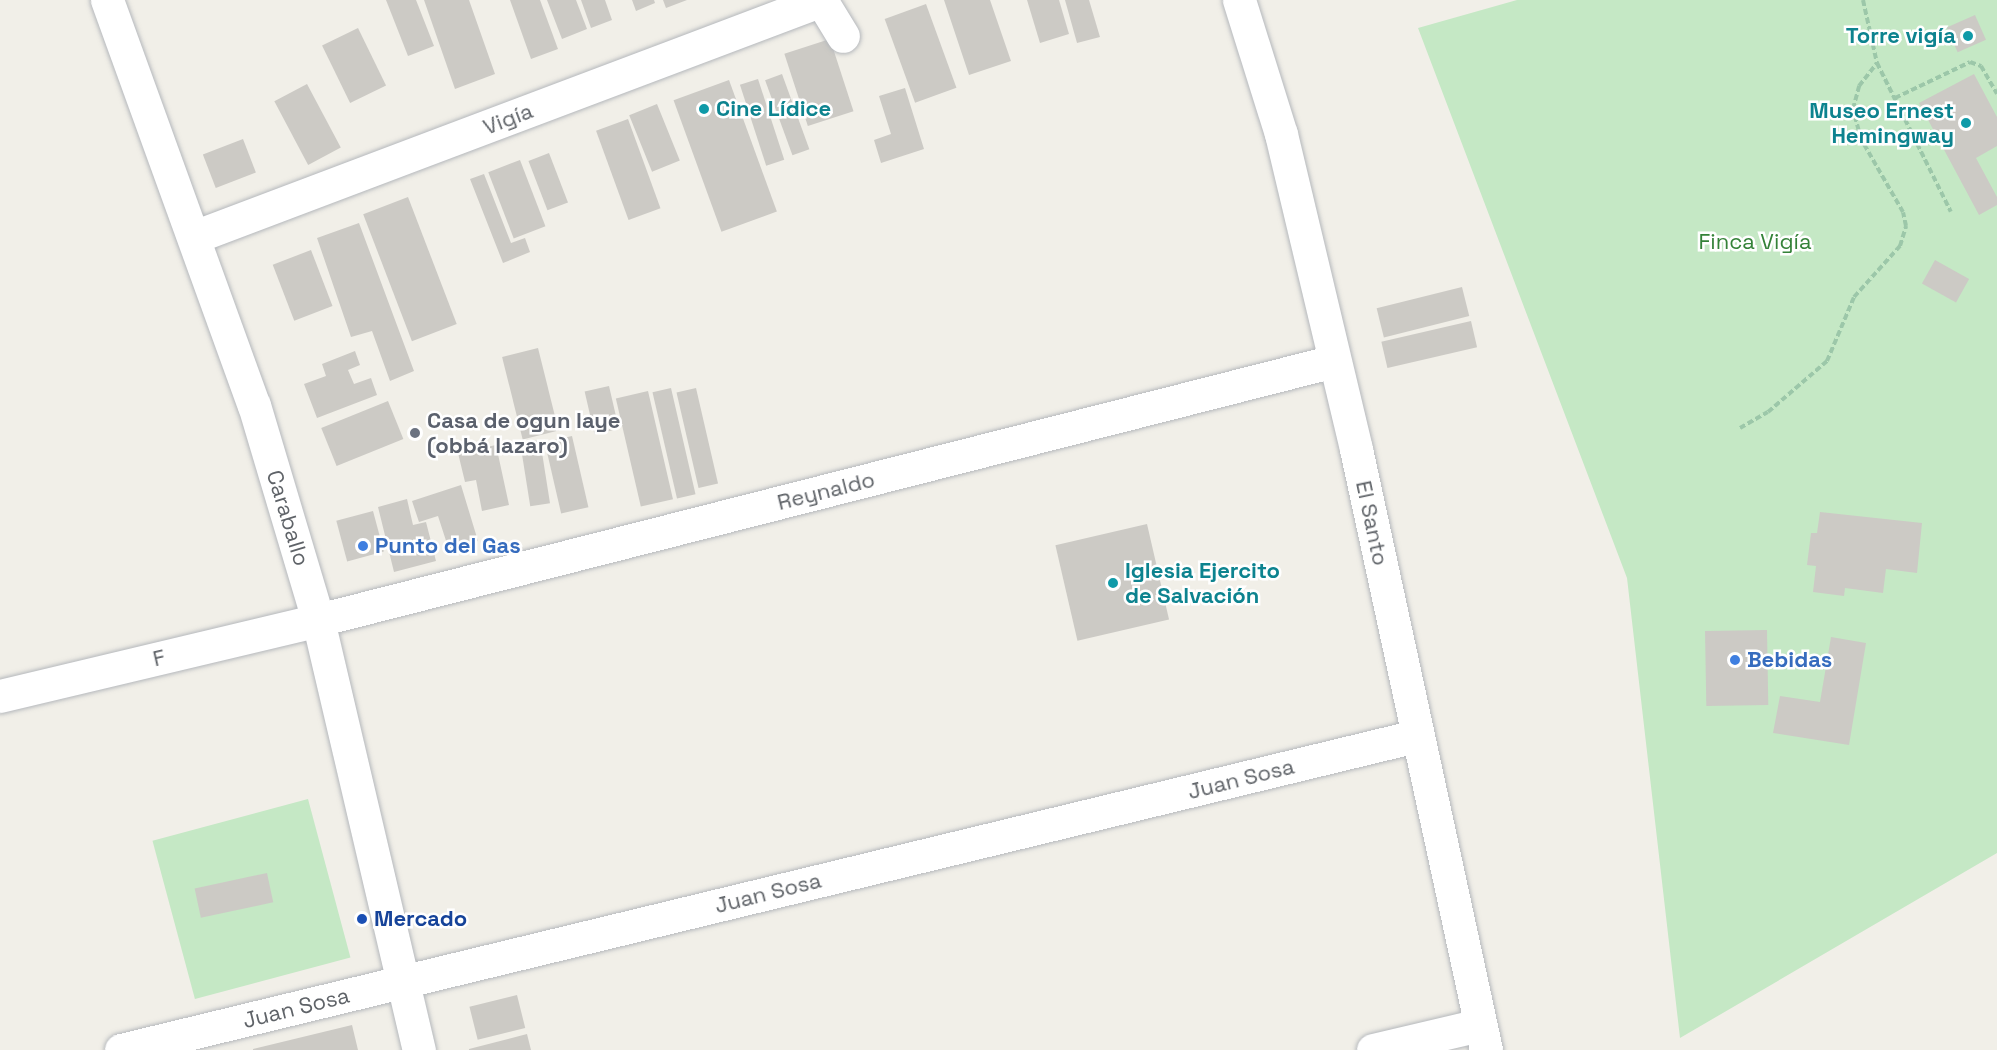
<!DOCTYPE html>
<meta charset="utf-8">
<style>
body{margin:0}
#map{position:relative;width:1997px;height:1050px;overflow:hidden;background:#f1efe8;font-family:"Space Grotesk",sans-serif}
div>[style]{position:absolute}
[style*='--x']{left:calc(var(--x)*1px);top:calc(var(--y)*1px);width:calc(var(--w)*1px);rotate:calc(var(--a)*1deg)}
.green>*{inset:0;background:#c5e8c5;transform-origin:0 0}
.building>*{inset:0;background:#cccac5;transform-origin:0 0}
.path>*{height:4px;margin-top:-2px;transform-origin:0;background:repeating-linear-gradient(90deg,#9cc7a9 0 6px,transparent 0 9px)}
.roads{filter:drop-shadow(0 0 2px #b5b8bc) drop-shadow(0 0 2px #b5b8bc)}
.minor>*{height:33px;margin:-16.5px;padding:0 16.5px;transform-origin:16.5px;border-radius:16.5px;background:#fff}
.dots>*{width:16px;height:16px;translate:-50% -50%;box-sizing:border-box;border:3px solid #fff;border-radius:50%}
span{translate:-50% -50%;white-space:nowrap;text-align:center;line-height:1.15;-webkit-text-stroke:5px #fff;paint-order:stroke}
.culture-label{font-size:22px;color:#0d838f;font-weight:700}
.right{translate:-100% -50%;text-align:right}
.left{translate:0 -50%;text-align:left}
.street-label{font-size:22px;color:#5f6368}
.park-label{font-size:22px;color:#348238}
.worship-label{font-size:22px;color:#5b616d;font-weight:700}
.shop-label{font-size:22px;color:#366cbe;font-weight:700}
.transit-label{font-size:22px;color:#164399;font-weight:700}
</style>
<div id="map">
<div class="green">
<div style="clip-path:polygon(1517px 0,1997px 0,1997px 853px,1680px 1038px,1627px 578px,1418px 28px)"></div>
<div style="left:308px;top:799px;width:164px;height:161px;rotate:75deg"></div>
</div>
<div class="building">
<div style="clip-path:polygon(386px 0,416px 0,434px 46px,408px 56px)"></div>
<div style="clip-path:polygon(424px 0,469px 0,495px 74px,455px 89px)"></div>
<div style="clip-path:polygon(510px 0,540px 0,558px 49px,531px 59px)"></div>
<div style="clip-path:polygon(547px 0,576px 0,587px 29px,562px 39px)"></div>
<div style="clip-path:polygon(581px 0,605px 0,612px 20px,591px 28px)"></div>
<div style="clip-path:polygon(632px 0,654px 0,655px 3px,636px 11px)"></div>
<div style="clip-path:polygon(663px 0,687px 0,666px 8px)"></div>
<div style="clip-path:polygon(944px 0,990px 0,1011px 61px,969px 75px)"></div>
<div style="clip-path:polygon(1027px 0,1059px 0,1069px 34px,1040px 43px)"></div>
<div style="clip-path:polygon(1065px 0,1089px 0,1100px 37px,1077px 43px)"></div>
<div style="left:926px;top:4px;width:89px;height:44px;rotate:70deg"></div>
<div style="left:1975px;top:15px;width:27px;height:31px;rotate:66deg"></div>
<div style="left:358px;top:28px;width:64px;height:40px;rotate:64deg"></div>
<div style="left:830px;top:39px;width:76px;height:48px;rotate:72deg"></div>
<div style="left:782px;top:74px;width:80px;height:18px;rotate:70deg"></div>
<div style="clip-path:polygon(1974px 74px,1997px 117px,1997px 146px,1976px 158px,1997px 197px,1997px 205px,1979px 215px,1919px 103px)"></div>
<div style="left:758px;top:79px;width:85px;height:19px;rotate:72deg"></div>
<div style="left:729px;top:80px;width:140px;height:59px;rotate:70deg"></div>
<div style="left:307px;top:84px;width:72px;height:37px;rotate:62deg"></div>
<div style="clip-path:polygon(905px 88px,924px 149px,881px 163px,874px 140px,891px 134px,879px 96px)"></div>
<div style="left:657px;top:104px;width:61px;height:30px;rotate:68deg"></div>
<div style="left:628px;top:119px;width:95px;height:34px;rotate:70deg"></div>
<div style="left:243px;top:139px;width:36px;height:43px;rotate:69deg"></div>
<div style="left:549px;top:153px;width:53px;height:22px;rotate:69deg"></div>
<div style="left:520px;top:160px;width:71px;height:34px;rotate:69deg"></div>
<div style="clip-path:polygon(484px 174px,511px 243px,525px 238px,530px 252px,503px 263px,470px 179px)"></div>
<div style="left:408px;top:197px;width:136px;height:48px;rotate:69deg"></div>
<div style="clip-path:polygon(359px 223px,414px 371px,390px 381px,372px 331px,351px 337px,317px 238px)"></div>
<div style="left:311px;top:250px;width:60px;height:41px;rotate:69deg"></div>
<div style="left:1935px;top:260px;width:39px;height:27px;rotate:29deg"></div>
<div style="left:1462px;top:287px;width:30px;height:88px;rotate:76deg"></div>
<div style="left:1471px;top:321px;width:27px;height:92px;rotate:77deg"></div>
<div style="left:538px;top:348px;width:85px;height:37px;rotate:76deg"></div>
<div style="clip-path:polygon(355px 351px,360px 365px,348px 370px,354px 384px,371px 378px,377px 395px,317px 418px,304px 384px,326px 376px,322px 364px)"></div>
<div style="left:609px;top:386px;width:44px;height:25px;rotate:77deg"></div>
<div style="left:671px;top:388px;width:109px;height:19px;rotate:77deg"></div>
<div style="left:696px;top:388px;width:98px;height:20px;rotate:77deg"></div>
<div style="left:648px;top:391px;width:111px;height:33px;rotate:77deg"></div>
<div style="left:388px;top:401px;width:41px;height:72px;rotate:68deg"></div>
<div style="left:572px;top:436px;width:73px;height:28px;rotate:77deg"></div>
<div style="left:540px;top:440px;width:64px;height:20px;rotate:81deg"></div>
<div style="clip-path:polygon(496px 445px,509px 505px,482px 511px,476px 480px,465px 482px,458px 453px)"></div>
<div style="clip-path:polygon(461px 485px,478px 541px,449px 550px,438px 516px,419px 522px,412px 501px)"></div>
<div style="clip-path:polygon(407px 499px,413px 525px,426px 522px,436px 561px,394px 572px,378px 507px)"></div>
<div style="left:373px;top:511px;width:42px;height:38px;rotate:75deg"></div>
<div style="clip-path:polygon(1820px 512px,1922px 523px,1917px 573px,1886px 569px,1883px 593px,1845px 588px,1844px 596px,1813px 592px,1816px 566px,1807px 565px,1811px 533px,1817px 533px)"></div>
<div style="left:1147px;top:524px;width:98px;height:94px;rotate:77deg"></div>
<div style="left:1767px;top:630px;width:75px;height:62px;rotate:89deg"></div>
<div style="clip-path:polygon(1831px 637px,1866px 643px,1849px 745px,1773px 733px,1780px 696px,1820px 702px)"></div>
<div style="left:267px;top:873px;width:30px;height:74px;rotate:78deg"></div>
<div style="left:517px;top:995px;width:34px;height:49px;rotate:76deg"></div>
<div style="clip-path:polygon(352px 1025px,358px 1050px,253px 1050px,253px 1049px)"></div>
<div style="clip-path:polygon(527px 1034px,531px 1050px,469px 1050px,469px 1049px)"></div>
</div>
<div class="path">
<div style="--x:1863;--y:0;--w:65;--a:77.5"></div>
<div style="--x:1877;--y:63;--w:166;--a:63.6"></div>
<div style="--x:1895;--y:98;--w:83;--a:-25.6"></div>
<div style="--x:1970;--y:62;--w:12;--a:20"></div>
<div style="--x:1981;--y:66;--w:32;--a:60"></div>
<div style="--x:1740;--y:428;--w:32;--a:-30"></div>
<div style="--x:1768;--y:412;--w:78;--a:-40.8"></div>
<div style="--x:1827;--y:361;--w:69;--a:-67.1"></div>
<div style="--x:1854;--y:297;--w:69;--a:-48"></div>
<div style="--x:1900;--y:246;--w:21;--a:-73"></div>
<div style="--x:1906;--y:226;--w:14;--a:-102"></div>
<div style="--x:1903;--y:212;--w:84;--a:-119.9"></div>
<div style="--x:1861;--y:139;--w:31;--a:-105"></div>
<div style="--x:1853;--y:109;--w:24;--a:-75"></div>
<div style="--x:1859;--y:86;--w:29;--a:-52"></div>
</div>
<div class="roads">
<div class="minor">
<div style="--x:107;--y:0;--w:431;--a:70.1"></div>
<div style="--x:254;--y:405;--w:224;--a:73.4"></div>
<div style="--x:318;--y:620;--w:442;--a:76.8"></div>
<div style="--x:821;--y:0;--w:42;--a:58.6"></div>
<div style="--x:1239;--y:0;--w:140;--a:72.6"></div>
<div style="--x:1281;--y:134;--w:324;--a:76.6"></div>
<div style="--x:1356;--y:449;--w:615;--a:77.79"></div>
<div style="--x:194;--y:237;--w:671;--a:-20.68"></div>
<div style="--x:0;--y:696;--w:327;--a:-13.4"></div>
<div style="--x:318;--y:620;--w:1048;--a:-14.3"></div>
<div style="--x:121;--y:1050;--w:1333;--a:-13.63"></div>
<div style="--x:1373;--y:1050;--w:110;--a:-13.2"></div>
</div>
</div>
<div class="dots">
<div style="left:1968px;top:36px;background:#0f9aa8"></div>
<div style="left:704px;top:109px;background:#0f9aa8"></div>
<div style="left:1966px;top:123px;background:#0f9aa8"></div>
<div style="left:415px;top:433px;background:#6b7280"></div>
<div style="left:363px;top:546px;background:#3f7fe0"></div>
<div style="left:1113px;top:583px;background:#0f9aa8"></div>
<div style="left:1735px;top:660px;background:#3f7fe0"></div>
<div style="left:362px;top:919px;background:#1a4fb4"></div>
</div>
<div class="culture-label">
<span class="right" style="left:1956px;top:36px">Torre vigía</span>
<span class="left" style="left:716px;top:109px">Cine Lídice</span>
<span class="right" style="left:1954px;top:123px">Museo Ernest<br>Hemingway</span>
<span class="left" style="left:1125px;top:583px">Iglesia Ejercito<br>de Salvación</span>
</div>
<div class="street-label">
<span style="left:508px;top:119px;rotate:-21deg">Vigía</span>
<span style="left:826px;top:491px;rotate:-14deg">Reynaldo</span>
<span style="left:288px;top:518px;rotate:73deg">Caraballo</span>
<span style="left:1372px;top:523px;rotate:78deg">El Santo</span>
<span style="left:159px;top:658px;rotate:-13deg">F</span>
<span style="left:1241px;top:779px;rotate:-14deg">Juan Sosa</span>
<span style="left:768px;top:893px;rotate:-14deg">Juan Sosa</span>
<span style="left:296px;top:1008px;rotate:-14deg">Juan Sosa</span>
</div>
<div class="park-label">
<span style="left:1755px;top:242px">Finca Vigía</span>
</div>
<div class="worship-label">
<span class="left" style="left:427px;top:433px">Casa de ogun laye<br>(obbá lazaro)</span>
</div>
<div class="shop-label">
<span class="left" style="left:375px;top:546px">Punto del Gas</span>
<span class="left" style="left:1747px;top:660px">Bebidas</span>
</div>
<div class="transit-label">
<span class="left" style="left:374px;top:919px">Mercado</span>
</div>
</div>
